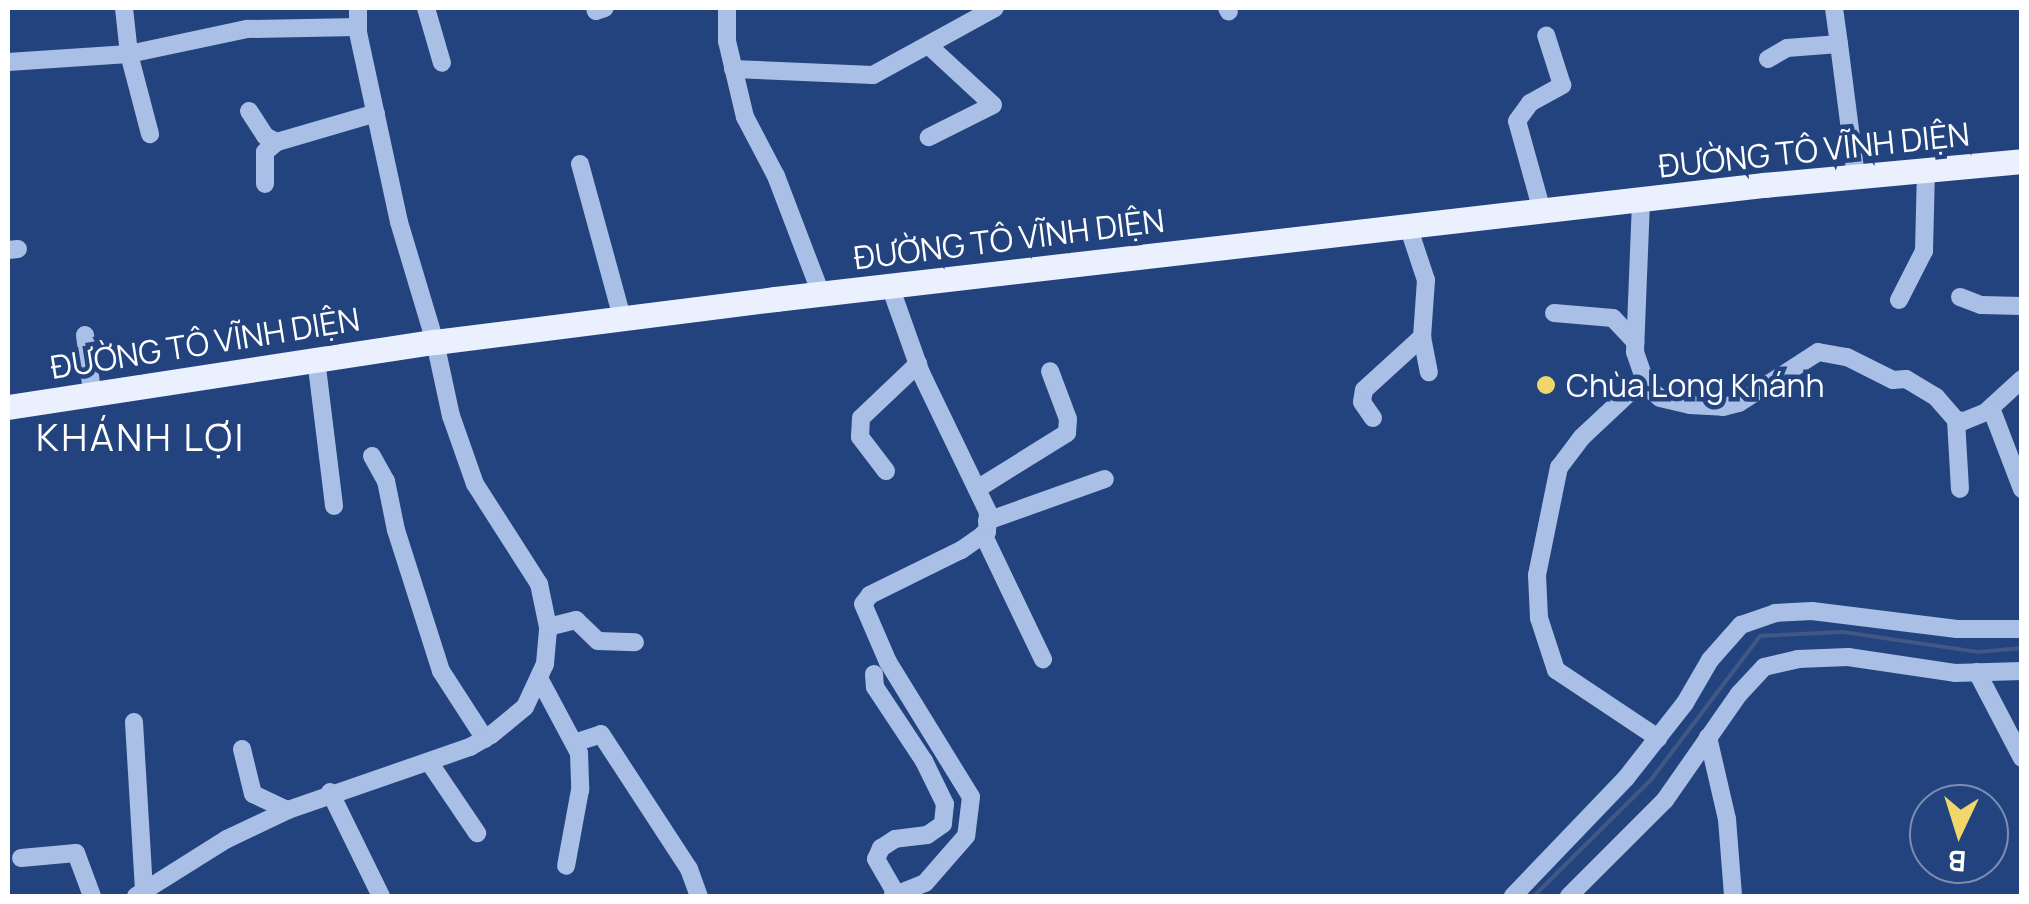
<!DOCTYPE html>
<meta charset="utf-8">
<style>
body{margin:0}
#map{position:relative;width:2029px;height:904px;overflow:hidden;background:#23437f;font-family:Manrope,sans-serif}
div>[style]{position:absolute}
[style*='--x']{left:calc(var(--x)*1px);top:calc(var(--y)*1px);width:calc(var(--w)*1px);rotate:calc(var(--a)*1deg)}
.stream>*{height:4px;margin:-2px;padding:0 2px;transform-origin:2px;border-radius:2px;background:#415884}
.minor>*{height:18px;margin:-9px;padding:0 9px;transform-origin:9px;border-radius:9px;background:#a9bfe6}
.major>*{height:25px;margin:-12.5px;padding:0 12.5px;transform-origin:12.5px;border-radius:12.5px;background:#eaf0fd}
.dots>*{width:28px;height:28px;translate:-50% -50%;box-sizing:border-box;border:5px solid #23437f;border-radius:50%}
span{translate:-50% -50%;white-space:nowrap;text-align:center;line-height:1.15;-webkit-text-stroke:9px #23437f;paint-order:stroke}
.street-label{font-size:32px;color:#fff}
.poi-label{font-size:32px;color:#fff}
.left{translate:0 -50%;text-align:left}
.quarter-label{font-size:38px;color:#fff;letter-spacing:2.5px}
.frame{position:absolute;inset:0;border:10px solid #fff;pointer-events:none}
.north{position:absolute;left:1909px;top:784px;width:100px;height:100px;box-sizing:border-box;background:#23437f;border:2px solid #7b8eb2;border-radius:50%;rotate:184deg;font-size:28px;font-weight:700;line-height:40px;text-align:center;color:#fff}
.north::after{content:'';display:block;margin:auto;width:35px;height:45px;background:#f1d66c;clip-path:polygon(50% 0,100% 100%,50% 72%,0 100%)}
</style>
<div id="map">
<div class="stream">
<div style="--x:1534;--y:896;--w:163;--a:-44.8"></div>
<div style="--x:1650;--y:781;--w:182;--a:-52.8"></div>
<div style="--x:1760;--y:636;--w:83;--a:-2.8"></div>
<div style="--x:1843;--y:632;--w:136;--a:8.4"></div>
<div style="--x:1978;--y:652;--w:44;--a:-5.2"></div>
</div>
<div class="minor">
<div style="--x:124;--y:8;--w:46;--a:83.8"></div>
<div style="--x:129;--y:54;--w:83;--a:75.3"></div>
<div style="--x:426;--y:8;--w:57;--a:73.8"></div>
<div style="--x:595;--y:8;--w:3;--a:72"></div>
<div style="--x:596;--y:11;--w:9;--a:-18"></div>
<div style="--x:727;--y:8;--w:33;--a:90"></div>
<div style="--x:727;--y:41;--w:78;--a:76.7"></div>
<div style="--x:745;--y:117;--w:67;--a:62.3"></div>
<div style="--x:776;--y:176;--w:126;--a:69.1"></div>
<div style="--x:1227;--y:8;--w:4;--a:63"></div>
<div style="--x:1839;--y:44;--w:133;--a:82.7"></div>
<div style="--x:928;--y:45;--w:88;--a:42.7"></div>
<div style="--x:993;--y:105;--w:72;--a:153.4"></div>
<div style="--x:1768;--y:59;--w:22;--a:-30"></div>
<div style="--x:1787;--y:48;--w:52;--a:-4.4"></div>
<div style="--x:1839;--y:44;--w:36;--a:-98"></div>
<div style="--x:8;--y:62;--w:121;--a:-3.8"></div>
<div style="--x:129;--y:54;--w:121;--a:-12"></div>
<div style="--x:247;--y:29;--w:111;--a:-1"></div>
<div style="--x:733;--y:69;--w:140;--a:2.5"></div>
<div style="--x:873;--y:75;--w:139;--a:-28.8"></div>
<div style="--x:249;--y:111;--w:30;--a:57"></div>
<div style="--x:265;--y:136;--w:13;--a:27"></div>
<div style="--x:580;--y:164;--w:160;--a:74.7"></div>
<div style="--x:265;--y:184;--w:32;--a:-90"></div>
<div style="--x:265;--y:152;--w:16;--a:-40"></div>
<div style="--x:277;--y:142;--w:103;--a:-16.3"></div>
<div style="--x:1641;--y:202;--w:150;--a:92.3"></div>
<div style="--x:1635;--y:352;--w:37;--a:71"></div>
<div style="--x:1647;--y:387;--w:17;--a:40"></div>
<div style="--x:1660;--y:398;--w:31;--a:13"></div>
<div style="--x:1690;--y:405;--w:33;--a:3"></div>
<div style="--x:1723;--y:407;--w:16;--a:-14"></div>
<div style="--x:1739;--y:403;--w:94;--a:-32.8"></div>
<div style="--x:1818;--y:352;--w:29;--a:10"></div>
<div style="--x:1847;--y:357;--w:51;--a:26.6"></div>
<div style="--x:1893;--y:380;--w:13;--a:-4"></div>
<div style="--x:1906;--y:379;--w:35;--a:31"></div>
<div style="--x:1936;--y:397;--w:30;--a:49"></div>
<div style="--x:1956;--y:420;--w:8;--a:7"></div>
<div style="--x:1964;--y:421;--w:24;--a:-22"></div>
<div style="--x:1986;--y:412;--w:49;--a:-42.5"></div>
<div style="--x:1542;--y:211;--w:93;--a:-105.5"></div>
<div style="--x:1517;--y:121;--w:22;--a:-54"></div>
<div style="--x:1530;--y:103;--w:37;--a:-29"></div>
<div style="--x:1562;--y:85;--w:52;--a:-107.7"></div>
<div style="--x:1408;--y:226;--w:57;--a:71.6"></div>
<div style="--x:1426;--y:280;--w:57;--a:94"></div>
<div style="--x:1422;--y:337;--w:36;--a:79"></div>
<div style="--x:8;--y:250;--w:10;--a:-6"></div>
<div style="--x:890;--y:286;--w:92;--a:70.4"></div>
<div style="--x:921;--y:373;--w:154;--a:64.3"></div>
<div style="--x:988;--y:512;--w:20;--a:93"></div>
<div style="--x:987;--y:532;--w:32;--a:145"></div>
<div style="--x:961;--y:550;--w:102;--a:153.7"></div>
<div style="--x:870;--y:595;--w:11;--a:128"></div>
<div style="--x:863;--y:604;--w:63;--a:66.7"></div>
<div style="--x:888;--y:662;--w:158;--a:58.4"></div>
<div style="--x:971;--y:797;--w:39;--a:97"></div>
<div style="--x:966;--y:836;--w:62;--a:131.1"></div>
<div style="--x:925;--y:883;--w:35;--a:158"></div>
<div style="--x:1960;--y:297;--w:22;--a:21"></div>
<div style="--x:1981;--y:305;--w:41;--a:1.4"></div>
<div style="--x:1899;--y:300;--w:55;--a:-63"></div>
<div style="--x:1924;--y:251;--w:81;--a:-88.6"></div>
<div style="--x:1554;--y:313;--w:59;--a:4.8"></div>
<div style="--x:1613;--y:318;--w:33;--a:47"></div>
<div style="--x:85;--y:335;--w:57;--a:83"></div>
<div style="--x:316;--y:359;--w:148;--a:83"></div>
<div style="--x:1644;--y:379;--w:85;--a:136.9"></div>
<div style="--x:1582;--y:437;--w:38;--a:127"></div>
<div style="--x:1559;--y:467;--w:110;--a:101.5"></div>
<div style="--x:1537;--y:575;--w:43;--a:87.3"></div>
<div style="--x:1539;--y:618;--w:55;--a:71.9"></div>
<div style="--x:1556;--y:670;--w:123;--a:33.7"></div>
<div style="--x:1991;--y:408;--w:87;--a:69.1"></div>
<div style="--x:1373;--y:418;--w:19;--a:-125"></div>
<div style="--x:1362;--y:402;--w:12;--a:-81"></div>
<div style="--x:1364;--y:390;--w:79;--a:-42.4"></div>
<div style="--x:1956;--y:420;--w:69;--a:86.7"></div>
<div style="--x:372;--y:456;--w:29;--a:61"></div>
<div style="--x:386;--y:481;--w:50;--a:78.5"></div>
<div style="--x:396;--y:530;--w:148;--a:72.3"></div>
<div style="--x:441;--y:671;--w:81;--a:57.1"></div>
<div style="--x:886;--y:471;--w:43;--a:-127.4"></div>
<div style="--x:860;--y:437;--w:19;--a:-87"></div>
<div style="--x:861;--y:418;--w:79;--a:-43.5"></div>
<div style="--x:977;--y:489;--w:106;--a:-31.9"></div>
<div style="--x:1067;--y:433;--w:14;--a:-86"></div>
<div style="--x:1068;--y:419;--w:51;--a:-110.6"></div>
<div style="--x:987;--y:521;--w:125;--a:-19.6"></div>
<div style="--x:983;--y:534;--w:139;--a:64.4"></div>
<div style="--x:548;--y:627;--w:29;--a:-14"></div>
<div style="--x:576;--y:620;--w:30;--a:44"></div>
<div style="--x:598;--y:641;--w:37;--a:2"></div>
<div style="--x:1977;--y:672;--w:97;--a:62.4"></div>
<div style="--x:874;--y:674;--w:13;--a:86"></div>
<div style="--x:875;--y:687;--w:89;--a:56.5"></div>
<div style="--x:924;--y:761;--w:48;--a:64"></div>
<div style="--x:945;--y:804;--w:20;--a:96"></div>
<div style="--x:943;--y:824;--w:19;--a:145"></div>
<div style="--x:927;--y:835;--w:32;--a:173"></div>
<div style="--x:895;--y:839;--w:17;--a:147"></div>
<div style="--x:881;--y:848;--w:12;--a:114"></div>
<div style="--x:876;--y:859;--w:38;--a:60"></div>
<div style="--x:895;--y:892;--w:4;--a:117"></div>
<div style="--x:540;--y:680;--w:83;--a:61.9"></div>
<div style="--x:579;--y:753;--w:37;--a:88"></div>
<div style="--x:580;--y:790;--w:77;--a:100.4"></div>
<div style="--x:134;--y:722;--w:170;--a:86.6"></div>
<div style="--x:1708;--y:737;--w:84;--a:77"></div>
<div style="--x:1727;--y:819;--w:77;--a:85.5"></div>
<div style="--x:574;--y:743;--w:28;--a:-18"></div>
<div style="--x:601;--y:734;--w:161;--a:56.9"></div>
<div style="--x:689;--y:869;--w:29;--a:70"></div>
<div style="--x:242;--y:749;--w:46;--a:76.3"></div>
<div style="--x:253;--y:794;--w:38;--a:25"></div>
<div style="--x:429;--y:762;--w:86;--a:55.9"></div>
<div style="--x:330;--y:792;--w:116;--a:63.9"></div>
<div style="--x:21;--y:858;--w:55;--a:-5.2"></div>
<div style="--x:76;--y:853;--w:46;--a:69.6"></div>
<div style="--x:136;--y:896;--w:107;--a:-32.1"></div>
<div style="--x:227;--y:839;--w:68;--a:-25.4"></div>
<div style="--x:288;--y:810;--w:193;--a:-19.1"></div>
<div style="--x:470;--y:747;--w:24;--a:-30"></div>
<div style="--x:491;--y:735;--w:44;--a:-39.5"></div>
<div style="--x:525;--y:707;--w:47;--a:-65.1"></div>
<div style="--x:545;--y:664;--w:37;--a:-85"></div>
<div style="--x:548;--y:627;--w:44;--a:-101.8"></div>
<div style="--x:539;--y:584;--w:119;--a:-122.6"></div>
<div style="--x:475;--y:484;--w:72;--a:-109.4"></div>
<div style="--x:451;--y:416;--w:76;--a:-102.2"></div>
<div style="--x:435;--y:342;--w:125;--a:-106.7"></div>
<div style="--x:399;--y:222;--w:194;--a:-102.2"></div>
<div style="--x:358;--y:32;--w:24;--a:-90"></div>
<div style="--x:1513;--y:896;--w:163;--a:-46.2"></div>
<div style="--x:1626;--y:778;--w:95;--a:-51.8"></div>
<div style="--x:1685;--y:703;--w:50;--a:-59.8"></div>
<div style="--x:1710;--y:660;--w:47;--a:-48.5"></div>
<div style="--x:1741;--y:625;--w:36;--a:-19"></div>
<div style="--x:1775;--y:613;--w:37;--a:-3"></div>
<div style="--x:1812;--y:611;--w:146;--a:7.1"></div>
<div style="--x:1957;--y:629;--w:65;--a:0"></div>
<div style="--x:1569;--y:896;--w:136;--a:-45"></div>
<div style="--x:1665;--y:800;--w:129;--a:-55.1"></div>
<div style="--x:1739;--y:694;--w:37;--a:-47"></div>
<div style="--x:1764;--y:667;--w:35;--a:-13"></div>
<div style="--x:1798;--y:659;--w:50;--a:-2.3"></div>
<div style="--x:1848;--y:657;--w:108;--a:8.5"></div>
<div style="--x:1955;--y:673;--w:67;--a:-1.7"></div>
</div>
<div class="major">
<div style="--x:8;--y:407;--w:432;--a:-8.7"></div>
<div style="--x:435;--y:342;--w:343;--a:-7.2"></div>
<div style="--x:775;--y:299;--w:996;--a:-6.58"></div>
<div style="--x:1764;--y:185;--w:259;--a:-5.3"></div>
</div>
<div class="dots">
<div style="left:1546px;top:385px;background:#f1d66c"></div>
</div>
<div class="street-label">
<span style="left:1814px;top:150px;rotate:-6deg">ĐƯỜNG TÔ VĨNH DIỆN</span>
<span style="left:1009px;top:239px;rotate:-7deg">ĐƯỜNG TÔ VĨNH DIỆN</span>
<span style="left:205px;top:343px;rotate:-9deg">ĐƯỜNG TÔ VĨNH DIỆN</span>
</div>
<div class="poi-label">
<span class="left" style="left:1566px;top:385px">Chùa Long Khánh</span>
</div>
<div class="quarter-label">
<span style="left:141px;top:437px">KHÁNH LỢI</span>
</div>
<div class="frame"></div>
<div class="north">B</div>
</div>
